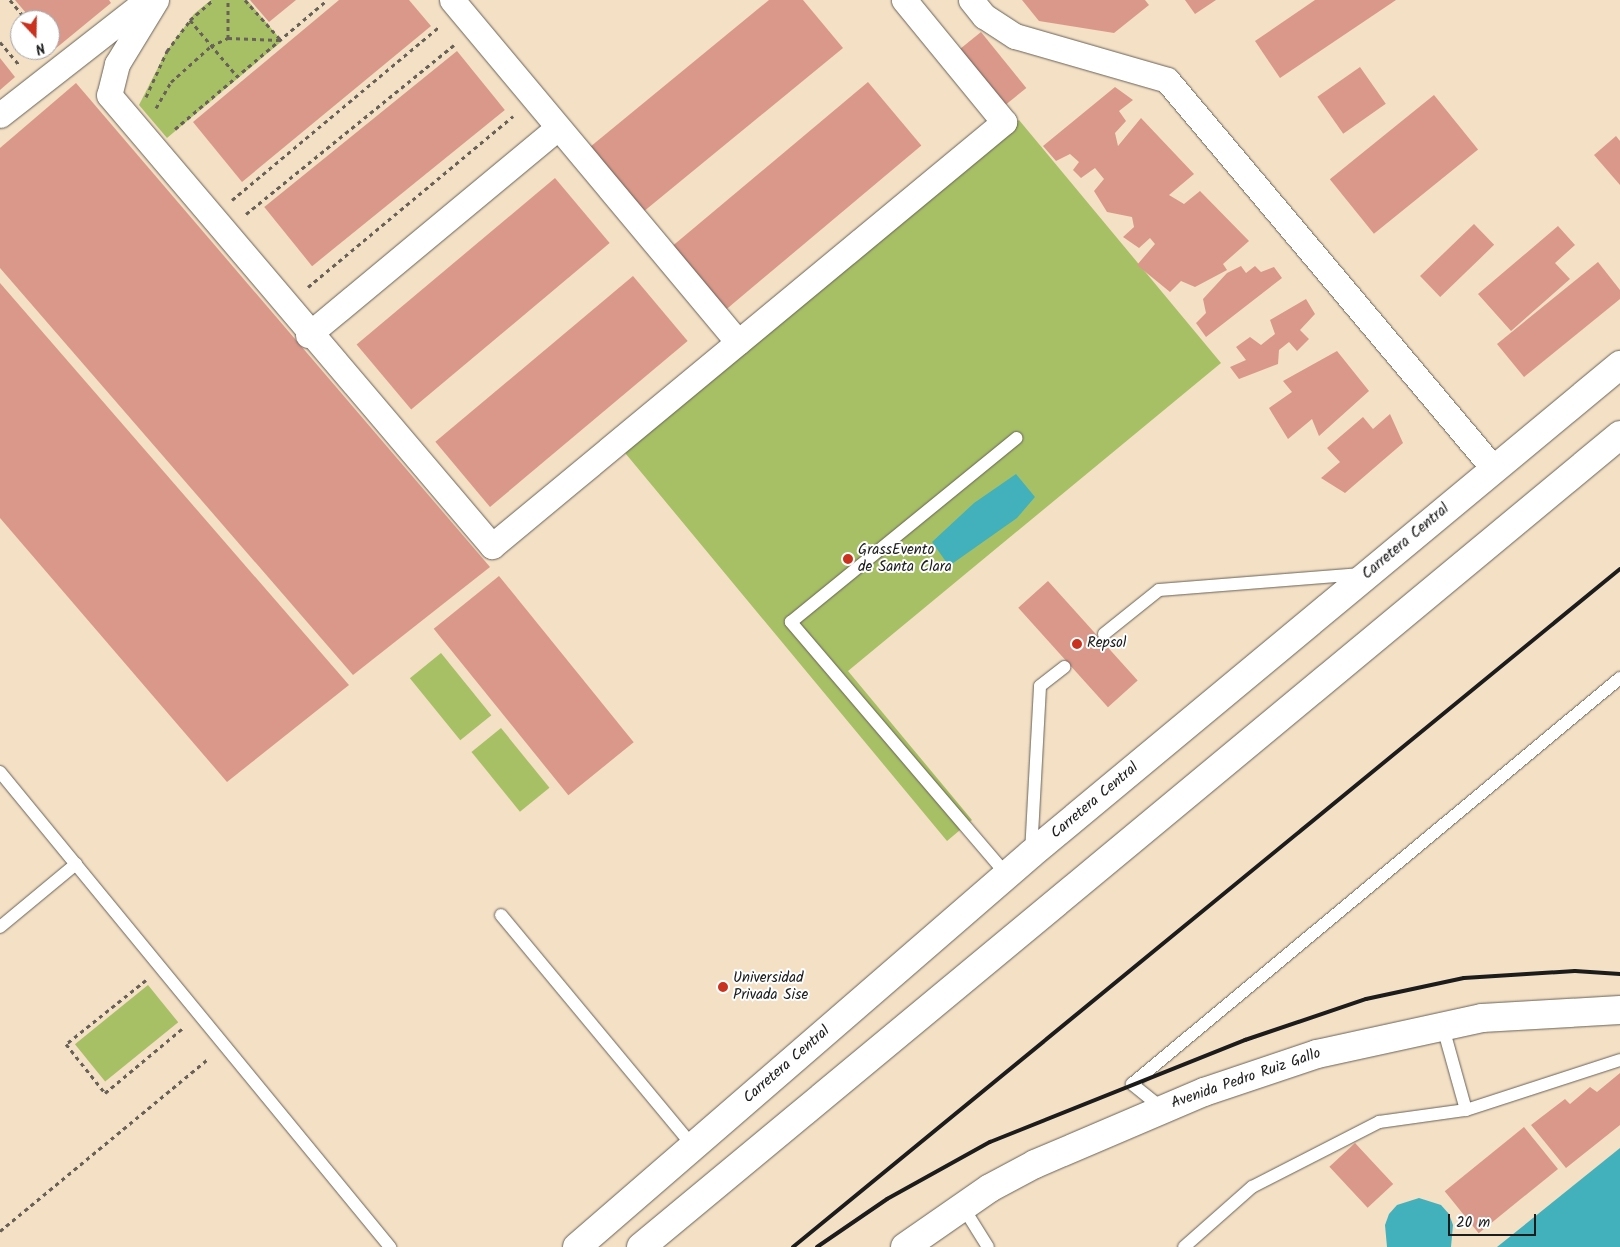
<!DOCTYPE html>
<style>
body{margin:0}
#map{position:relative;width:1620px;height:1247px;overflow:hidden;background:#f4e0c5;font-family:Kalam,sans-serif}
div>[style]{position:absolute}
[style*='--x']{left:calc(var(--x)*1px);top:calc(var(--y)*1px);width:calc(var(--w)*1px);rotate:calc(var(--a)*1deg)}
.green>*{inset:0;background:#a7c065;transform-origin:0 0}
.water>*{inset:0;background:#42b1bc}
.building>*{inset:0;background:#d9988a;transform-origin:0 0}
.path>*{height:3px;margin-top:-1.5px;transform-origin:0;background:repeating-linear-gradient(90deg,#686157 0 4px,transparent 0 8px)}
.roads{filter:drop-shadow(0 0 1px #686157) drop-shadow(0 0 1px #686157)}
.lane>*{height:12px;margin:-6px;padding:0 6px;transform-origin:6px;border-radius:6px;background:#fff}
.street>*{height:25px;margin:-12.5px;padding:0 12.5px;transform-origin:12.5px;border-radius:12.5px;background:#fff}
.primary>*{height:28px;margin:-14px;padding:0 14px;transform-origin:14px;border-radius:14px;background:#fff}
.highway>*{height:28px;margin:-14px;padding:0 14px;transform-origin:14px;border-radius:14px;background:#fff}
.rail>*{height:4px;margin:-2px;padding:0 2px;transform-origin:2px;border-radius:2px;background:#1c1c1c}
.dots>*{width:14px;height:14px;translate:-50% -50%;box-sizing:border-box;border:2px solid #fff;border-radius:50%}
span{translate:-50% -50%;white-space:nowrap;text-align:center;line-height:1.15;-webkit-text-stroke:4px #fff;paint-order:stroke}
.street-label{font-size:15px;color:#1c1c1c}
.poi-label{font-size:15px;color:#1c1c1c}
.left{translate:0 -50%;text-align:left}
.north{position:absolute;left:10px;top:10px;width:50px;height:50px;box-sizing:border-box;background:#fff;border:1px solid #a4a4a4;border-radius:50%;rotate:159deg;font-size:14px;font-weight:700;line-height:20px;text-align:center;color:#1c1c1c}
.north::after{content:'';display:block;margin:auto;width:18px;height:22px;background:#c8321e;clip-path:polygon(50% 0,100% 100%,50% 72%,0 100%)}
.scale{position:absolute;left:1448px;top:1214px;width:88px;height:22px;box-sizing:border-box;border:2px solid #1c1c1c;border-top:0;padding-left:6px;font-size:15px;line-height:18px;white-space:nowrap;color:#1c1c1c;-webkit-text-stroke:4px #fff;paint-order:stroke}
</style>
<div id="map">
<div class="green">
<div style="clip-path:polygon(211px 0,247px 0,282px 41px,167px 138px,139px 105px,166px 52px,194px 14px)"></div>
<div style="clip-path:polygon(1019px 120px,1221px 363px,848px 671px,972px 820px,947px 841px,621px 448px)"></div>
<div style="left:441px;top:653px;width:80px;height:40px;rotate:51deg"></div>
<div style="left:501px;top:728px;width:77px;height:38px;rotate:51deg"></div>
<div style="left:148px;top:985px;width:48px;height:94px;rotate:51deg"></div>
</div>
<div class="water">
<div style="clip-path:polygon(1016px 474px,1035px 497px,1017px 518px,949px 566px,932px 542px,974px 503px)"></div>
<div style="clip-path:polygon(1620px 1148px,1620px 1247px,1497px 1247px)"></div>
<div style="clip-path:polygon(1419px 1198px,1441px 1205px,1449px 1214px,1453px 1225px,1451px 1247px,1387px 1247px,1385px 1225px,1389px 1214px,1397px 1205px)"></div>
</div>
<div class="building">
<div style="clip-path:polygon(15px 0,109px 0,111px 3px,55px 49px,50px 42px,50px 20px,32px 20px)"></div>
<div style="clip-path:polygon(250px 0,296px 0,269px 22px)"></div>
<div style="clip-path:polygon(339px 0,409px 0,431px 26px,242px 182px,193px 122px)"></div>
<div style="clip-path:polygon(769px 0,803px 0,843px 48px,643px 212px,590px 147px)"></div>
<div style="clip-path:polygon(1022px 0,1145px 0,1149px 5px,1114px 33px,1039px 21px)"></div>
<div style="clip-path:polygon(1185px 0,1216px 0,1195px 14px)"></div>
<div style="clip-path:polygon(1315px 0,1396px 0,1280px 78px,1255px 41px)"></div>
<div style="left:981px;top:32px;width:72px;height:29px;rotate:51deg"></div>
<div style="left:457px;top:51px;width:76px;height:248px;rotate:51deg"></div>
<div style="clip-path:polygon(0 58px,15px 77px,0 90px)"></div>
<div style="left:1360px;top:67px;width:45px;height:52px;rotate:55deg"></div>
<div style="left:868px;top:82px;width:83px;height:258px;rotate:50deg"></div>
<div style="clip-path:polygon(76px 83px,490px 567px,353px 675px,0 268px,0 148px)"></div>
<div style="clip-path:polygon(1115px 87px,1133px 100px,1119px 111px,1126px 121px,1115px 133px,1118px 146px,1141px 118px,1194px 174px,1169px 195px,1184px 204px,1200px 191px,1249px 241px,1223px 264px,1227px 270px,1195px 287px,1181px 281px,1170px 292px,1137px 265px,1155px 244px,1150px 238px,1139px 248px,1123px 237px,1134px 227px,1132px 217px,1107px 212px,1094px 191px,1104px 179px,1095px 168px,1081px 178px,1073px 170px,1079px 162px,1070px 154px,1056px 161px,1043px 146px)"></div>
<div style="left:1434px;top:95px;width:70px;height:134px;rotate:51deg"></div>
<div style="clip-path:polygon(1616px 136px,1620px 141px,1620px 185px,1594px 155px)"></div>
<div style="left:555px;top:178px;width:85px;height:259px;rotate:50deg"></div>
<div style="left:1474px;top:224px;width:29px;height:75px;rotate:46deg"></div>
<div style="clip-path:polygon(1558px 226px,1575px 245px,1555px 263px,1570px 279px,1511px 331px,1478px 294px)"></div>
<div style="clip-path:polygon(1598px 262px,1620px 290px,1620px 299px,1524px 377px,1497px 344px)"></div>
<div style="clip-path:polygon(1241px 266px,1246px 273px,1255px 266px,1261px 272px,1274px 267px,1282px 278px,1206px 337px,1196px 323px,1206px 313px,1203px 299px,1227px 273px)"></div>
<div style="left:633px;top:276px;width:85px;height:258px;rotate:50deg"></div>
<div style="clip-path:polygon(0 283px,349px 685px,227px 782px,0 518px)"></div>
<div style="clip-path:polygon(1306px 299px,1315px 314px,1300px 330px,1309px 339px,1297px 351px,1289px 342px,1279px 350px,1278px 364px,1239px 379px,1230px 367px,1246px 360px,1236px 347px,1250px 337px,1261px 345px,1275px 334px,1270px 320px)"></div>
<div style="clip-path:polygon(1337px 351px,1369px 391px,1319px 436px,1312px 419px,1288px 439px,1269px 408px,1292px 392px,1283px 381px)"></div>
<div style="clip-path:polygon(1390px 414px,1403px 443px,1345px 493px,1321px 478px,1340px 462px,1327px 448px,1363px 417px,1373px 429px)"></div>
<div style="left:499px;top:576px;width:214px;height:84px;rotate:51deg"></div>
<div style="left:1048px;top:581px;width:134px;height:40px;rotate:48deg"></div>
<div style="clip-path:polygon(1620px 1073px,1620px 1125px,1566px 1168px,1531px 1125px,1565px 1099px,1570px 1104px,1590px 1087px,1597px 1092px)"></div>
<div style="left:1524px;top:1127px;width:54px;height:102px;rotate:51deg"></div>
<div style="left:1355px;top:1143px;width:56px;height:35px;rotate:47deg"></div>
</div>
<div class="path">
<div style="--x:10;--y:0;--w:26;--a:50"></div>
<div style="--x:245;--y:0;--w:52;--a:48.1"></div>
<div style="--x:190;--y:20;--w:73;--a:50"></div>
<div style="--x:228;--y:38;--w:38;--a:-90"></div>
<div style="--x:0;--y:42;--w:30;--a:50"></div>
<div style="--x:146;--y:97;--w:51;--a:-65.5"></div>
<div style="--x:167;--y:51;--w:39;--a:-53"></div>
<div style="--x:190;--y:20;--w:30;--a:-41"></div>
<div style="--x:156;--y:108;--w:30;--a:-60"></div>
<div style="--x:171;--y:82;--w:54;--a:-42"></div>
<div style="--x:211;--y:46;--w:19;--a:-25"></div>
<div style="--x:228;--y:38;--w:51;--a:2.2"></div>
<div style="--x:175;--y:129;--w:199;--a:-40.3"></div>
<div style="--x:232;--y:200;--w:271;--a:-39.9"></div>
<div style="--x:246;--y:214;--w:268;--a:-39.1"></div>
<div style="--x:308;--y:287;--w:267;--a:-39.8"></div>
<div style="--x:146;--y:980;--w:102;--a:141.3"></div>
<div style="--x:66;--y:1044;--w:63;--a:51.5"></div>
<div style="--x:105;--y:1093;--w:102;--a:-39.8"></div>
<div style="--x:0;--y:1231;--w:271;--a:-39.6"></div>
</div>
<div class="roads">
<div class="lane">
<div style="--x:1104;--y:634;--w:70;--a:-38.7"></div>
<div style="--x:1159;--y:590;--w:203;--a:-4.5"></div>
<div style="--x:0;--y:772;--w:615;--a:50.61"></div>
<div style="--x:1031;--y:853;--w:167;--a:-86.9"></div>
<div style="--x:1040;--y:686;--w:31;--a:-38"></div>
<div style="--x:1007;--y:875;--w:333;--a:-130.5"></div>
<div style="--x:791;--y:622;--w:291;--a:-39.2"></div>
<div style="--x:501;--y:915;--w:300;--a:50.3"></div>
<div style="--x:0;--y:927;--w:99;--a:-39.7"></div>
<div style="--x:1442;--y:1024;--w:89;--a:74.4"></div>
<div style="--x:1163;--y:1109;--w:40;--a:-141"></div>
<div style="--x:1132;--y:1084;--w:635;--a:-39.76"></div>
<div style="--x:963;--y:1207;--w:47;--a:58"></div>
<div style="--x:1184;--y:1247;--w:91;--a:-41.4"></div>
<div style="--x:1252;--y:1187;--w:143;--a:-27.1"></div>
<div style="--x:1379;--y:1122;--w:88;--a:-7.9"></div>
<div style="--x:1466;--y:1110;--w:162;--a:-18"></div>
</div>
<div class="street">
<div style="--x:156;--y:0;--w:75;--a:121.4"></div>
<div style="--x:117;--y:64;--w:32;--a:104"></div>
<div style="--x:109;--y:95;--w:592;--a:49.66"></div>
<div style="--x:492;--y:546;--w:665;--a:-39.63"></div>
<div style="--x:1004;--y:122;--w:158;--a:-129.3"></div>
<div style="--x:452;--y:0;--w:446;--a:50.1"></div>
<div style="--x:971;--y:0;--w:21;--a:51"></div>
<div style="--x:984;--y:16;--w:37;--a:33"></div>
<div style="--x:1015;--y:36;--w:158;--a:16.1"></div>
<div style="--x:1167;--y:80;--w:508;--a:49.95"></div>
<div style="--x:0;--y:115;--w:187;--a:-38"></div>
<div style="--x:308;--y:335;--w:322;--a:-39.7"></div>
</div>
<div class="primary">
<div style="--x:641;--y:1247;--w:1272;--a:-39.67"></div>
</div>
<div class="highway">
<div style="--x:577;--y:1247;--w:600;--a:-40.88"></div>
<div style="--x:1031;--y:854;--w:766;--a:-39.7"></div>
<div style="--x:905;--y:1247;--w:103;--a:-34.8"></div>
<div style="--x:990;--y:1188;--w:51;--a:-28.1"></div>
<div style="--x:1035;--y:1164;--w:184;--a:-23.1"></div>
<div style="--x:1204;--y:1092;--w:119;--a:-18.6"></div>
<div style="--x:1317;--y:1054;--w:169;--a:-12.3"></div>
<div style="--x:1482;--y:1018;--w:138;--a:-3.3"></div>
</div>
</div>
<div class="rail">
<div style="--x:793;--y:1247;--w:1069;--a:-39.35"></div>
<div style="--x:817;--y:1247;--w:85;--a:-34.4"></div>
<div style="--x:887;--y:1199;--w:118;--a:-29"></div>
<div style="--x:990;--y:1142;--w:275;--a:-21.8"></div>
<div style="--x:1245;--y:1040;--w:128;--a:-18.7"></div>
<div style="--x:1366;--y:999;--w:100;--a:-12.1"></div>
<div style="--x:1464;--y:978;--w:111;--a:-3.6"></div>
<div style="--x:1575;--y:971;--w:45;--a:3.8"></div>
</div>
<div class="dots">
<div style="left:848px;top:559px;background:#c8321e"></div>
<div style="left:1077px;top:644px;background:#c8321e"></div>
<div style="left:723px;top:987px;background:#c8321e"></div>
</div>
<div class="street-label">
<span style="left:1406px;top:542px;rotate:-40deg">Carretera Central</span>
<span style="left:1095px;top:801px;rotate:-40deg">Carretera Central</span>
<span style="left:787px;top:1065px;rotate:-41deg">Carretera Central</span>
<span style="left:1246px;top:1079px;rotate:-19deg">Avenida Pedro Ruiz Gallo</span>
</div>
<div class="poi-label">
<span class="left" style="left:858px;top:559px">GrassEvento<br>de Santa Clara</span>
<span class="left" style="left:1087px;top:644px">Repsol</span>
<span class="left" style="left:733px;top:987px">Universidad<br>Privada Sise</span>
</div>
<div class="north">N</div>
<div class="scale">20 m</div>
</div>
